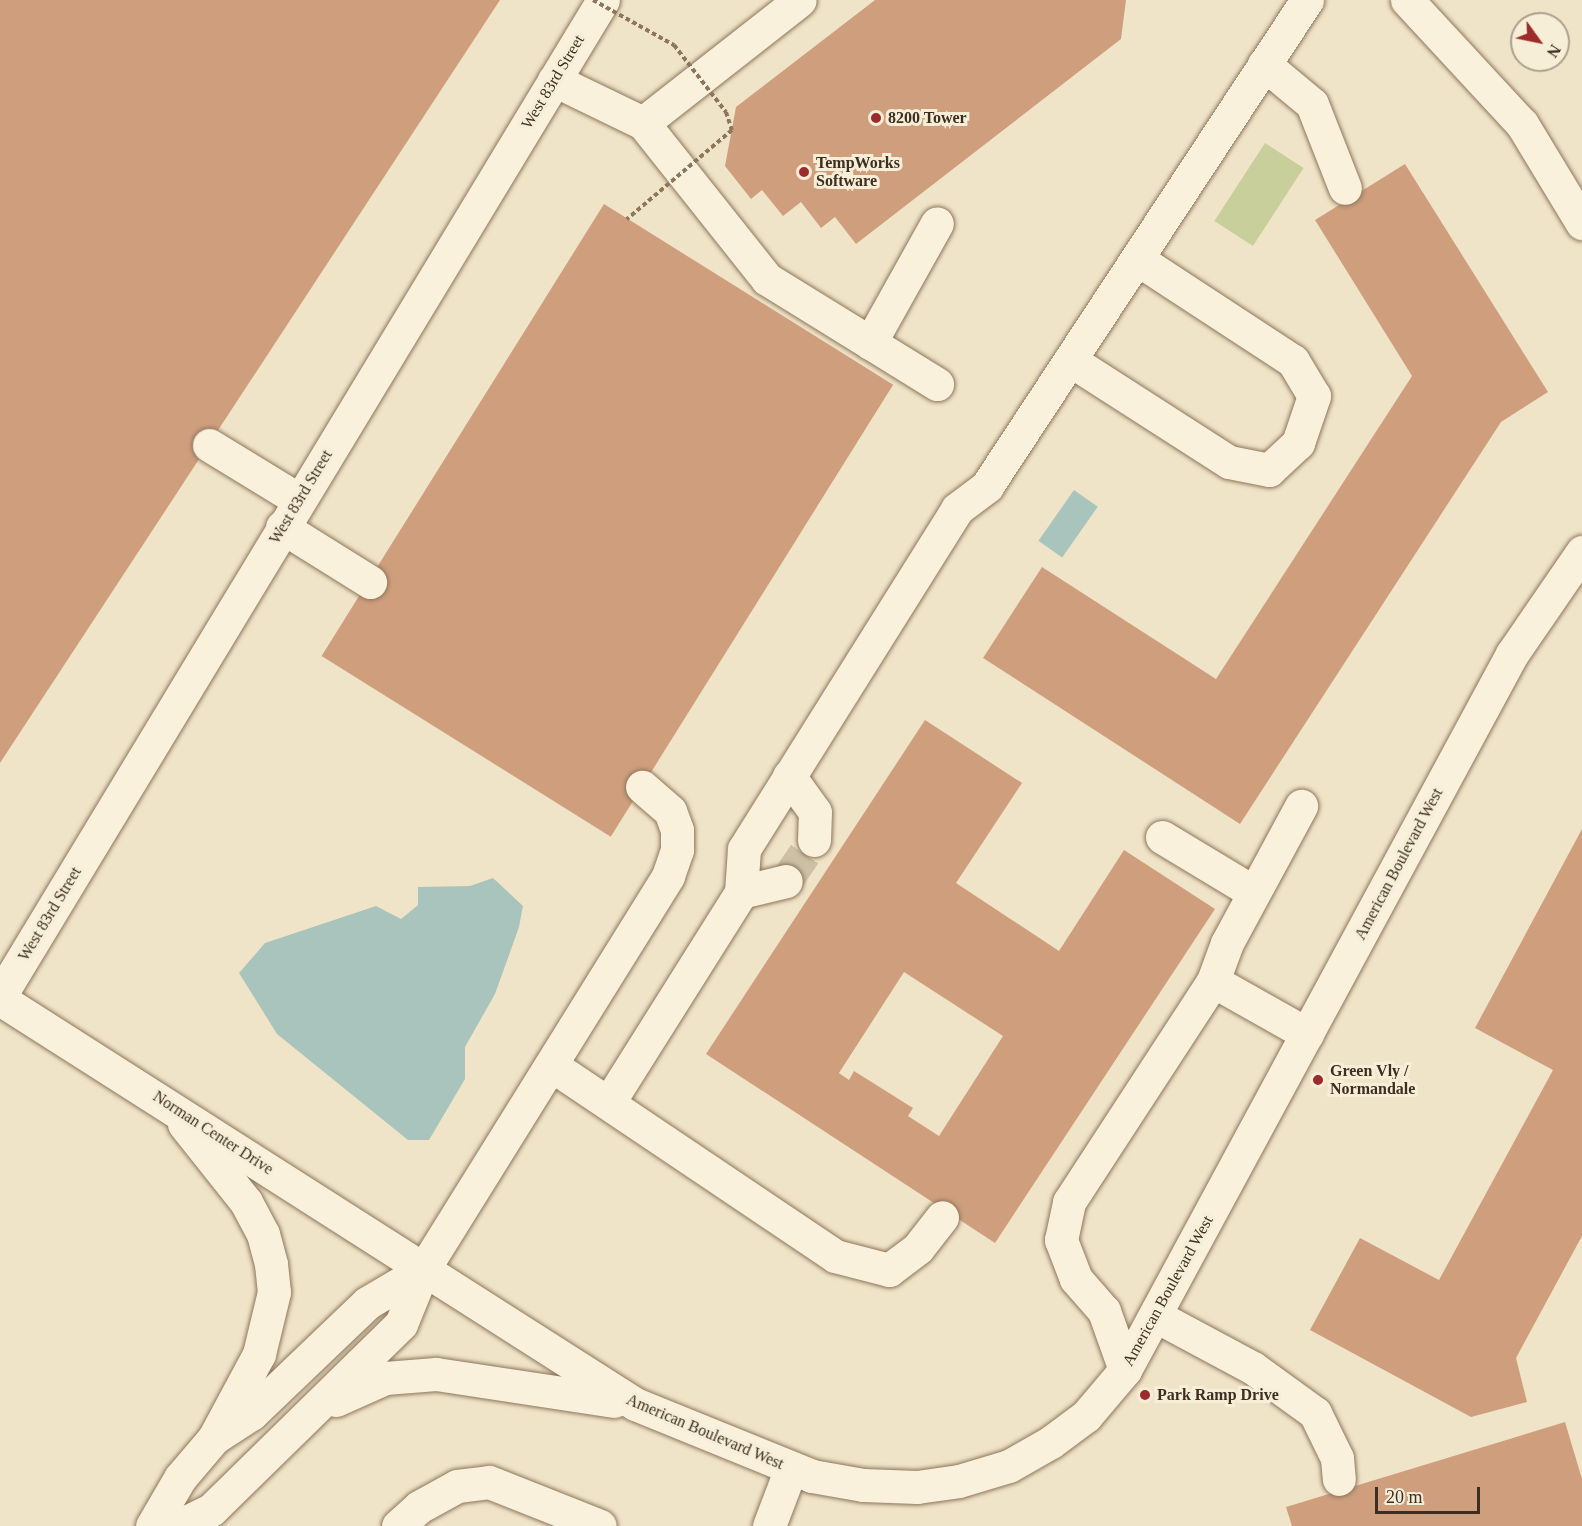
<!DOCTYPE html>
<style>
body{margin:0}
#map{position:relative;width:1582px;height:1526px;overflow:hidden;background:#f0e4c8;font-family:"Times New Roman",serif}
div>[style]{position:absolute}
[style*='--x']{left:calc(var(--x)*1px);top:calc(var(--y)*1px);width:calc(var(--w)*1px);rotate:calc(var(--a)*1deg)}
.green>*{inset:0;background:#c9cf9b;transform-origin:0 0}
.water>*{inset:0;background:#a9c4bc;transform-origin:0 0}
.building>*{inset:0;background:#cf9f7d;transform-origin:0 0}
.minor-tunnel>*{height:33px;margin-top:-16.5px;transform-origin:0;background:repeating-linear-gradient(90deg,#ccc0a6 0 33px,transparent 0 49px)}
.roads{filter:drop-shadow(0 0 2px #8d765c) drop-shadow(0 0 2px #8d765c)}
.minor>*{height:33px;margin:-16.5px;padding:0 16.5px;transform-origin:16.5px;border-radius:16.5px;background:#faf1dc}
.path-bridge>*{height:4px;margin-top:-2px;transform-origin:0;background:repeating-linear-gradient(90deg,#8d765c 0 4.5px,transparent 0 7.5px)}
.dots>*{width:16px;height:16px;translate:-50% -50%;box-sizing:border-box;border:3px solid #f7eed8;border-radius:50%}
span{translate:-50% -50%;white-space:nowrap;text-align:center;line-height:1.15;-webkit-text-stroke:6px #f7eed8;paint-order:stroke}
.street-label{font-size:16px;color:#3d2e20}
.poi-label{font-size:16px;color:#3d2e20;font-weight:700}
.left{translate:0 -50%;text-align:left}
.north{position:absolute;left:1510px;top:12px;width:60px;height:60px;box-sizing:border-box;background:#f7eed8;border:2px solid #ada18e;border-radius:50%;rotate:123deg;font-size:16px;font-weight:700;line-height:24px;text-align:center;color:#3d2e20}
.north::after{content:'';display:block;margin:auto;width:21px;height:27px;background:#9e2a2b;clip-path:polygon(50% 0,100% 100%,50% 72%,0 100%)}
.scale{position:absolute;left:1375px;top:1487px;width:105px;height:27px;box-sizing:border-box;border:3px solid #3d2e20;border-top:0;padding-left:8px;font-size:18px;line-height:21px;white-space:nowrap;color:#3d2e20;-webkit-text-stroke:4px #f7eed8;paint-order:stroke}
</style>
<div id="map">
<div class="green">
<div style="left:1265px;top:143px;width:46px;height:93px;rotate:33deg"></div>
</div>
<div class="water">
<div style="left:1074px;top:490px;width:29px;height:62px;rotate:35deg"></div>
<div style="clip-path:polygon(493px 878px,523px 906px,519px 927px,495px 994px,465px 1047px,465px 1079px,429px 1140px,408px 1140px,277px 1034px,239px 973px,265px 943px,376px 906px,401px 919px,418px 905px,418px 887px,470px 886px)"></div>
</div>
<div class="building">
<div style="clip-path:polygon(0 0,500px 0,0 763px)"></div>
<div style="clip-path:polygon(875px 0,1126px 0,1121px 39px,856px 244px,835px 217px,821px 228px,801px 202px,783px 216px,762px 190px,751px 199px,725px 166px,736px 107px)"></div>
<div style="clip-path:polygon(1405px 164px,1548px 392px,1501px 422px,1240px 824px,983px 658px,1042px 567px,1216px 679px,1412px 376px,1315px 220px)"></div>
<div style="left:604px;top:204px;width:341px;height:533px;rotate:32deg"></div>
<div style="clip-path:polygon(evenodd,925px 720px,1022px 783px,956px 883px,1059px 951px,1124px 850px,1215px 909px,995px 1243px,706px 1054px,925px 720px,904px 972px,1003px 1036px,939px 1136px,908px 1116px,913px 1108px,854px 1071px,849px 1080px,839px 1073px,904px 972px)"></div>
<div style="clip-path:polygon(1582px 829px,1582px 1236px,1516px 1358px,1527px 1402px,1471px 1417px,1310px 1330px,1360px 1238px,1439px 1280px,1553px 1070px,1475px 1028px)"></div>
<div style="clip-path:polygon(1565px 1422px,1582px 1479px,1582px 1526px,1292px 1526px,1286px 1507px)"></div>
</div>
<div class="minor-tunnel">
<div style="--x:786;--y:881;--w:50;--a:-55.7"></div>
</div>
<div class="roads">
<div class="minor">
<div style="--x:1407;--y:0;--w:169;--a:47.2"></div>
<div style="--x:1522;--y:124;--w:116;--a:58.8"></div>
<div style="--x:1264;--y:64;--w:62;--a:39.8"></div>
<div style="--x:1312;--y:104;--w:90;--a:68.6"></div>
<div style="--x:554;--y:80;--w:99;--a:25.8"></div>
<div style="--x:643;--y:123;--w:199;--a:-38.1"></div>
<div style="--x:643;--y:123;--w:199;--a:51.5"></div>
<div style="--x:767;--y:279;--w:200;--a:31.7"></div>
<div style="--x:870;--y:343;--w:137;--a:-60.8"></div>
<div style="--x:1070;--y:360;--w:189;--a:32.7"></div>
<div style="--x:1229;--y:462;--w:41;--a:11.3"></div>
<div style="--x:1269;--y:470;--w:40;--a:-43"></div>
<div style="--x:1298;--y:443;--w:50;--a:-71.2"></div>
<div style="--x:1314;--y:396;--w:41;--a:-121"></div>
<div style="--x:1293;--y:361;--w:186;--a:-146.8"></div>
<div style="--x:209;--y:445;--w:105;--a:31.4"></div>
<div style="--x:282;--y:527;--w:104;--a:32"></div>
<div style="--x:789;--y:776;--w:44;--a:54.2"></div>
<div style="--x:815;--y:812;--w:28;--a:92"></div>
<div style="--x:1162;--y:837;--w:106;--a:31.1"></div>
<div style="--x:741;--y:892;--w:46;--a:-13.7"></div>
<div style="--x:1213;--y:981;--w:40;--a:-69.8"></div>
<div style="--x:1227;--y:943;--w:156;--a:-61.6"></div>
<div style="--x:0;--y:996;--w:1164;--a:-58.81"></div>
<div style="--x:0;--y:999;--w:753;--a:32.53"></div>
<div style="--x:635;--y:1404;--w:191;--a:22.1"></div>
<div style="--x:812;--y:1476;--w:52;--a:10"></div>
<div style="--x:863;--y:1485;--w:54;--a:2.1"></div>
<div style="--x:917;--y:1487;--w:42;--a:-8.1"></div>
<div style="--x:959;--y:1481;--w:52;--a:-16.7"></div>
<div style="--x:1009;--y:1466;--w:48;--a:-29.7"></div>
<div style="--x:1051;--y:1442;--w:44;--a:-36.6"></div>
<div style="--x:1086;--y:1416;--w:60;--a:-49.7"></div>
<div style="--x:1125;--y:1370;--w:814;--a:-61.61"></div>
<div style="--x:1512;--y:654;--w:124;--a:-55.5"></div>
<div style="--x:551;--y:1065;--w:342;--a:33.9"></div>
<div style="--x:835;--y:1256;--w:56;--a:14.5"></div>
<div style="--x:889;--y:1270;--w:36;--a:-37"></div>
<div style="--x:918;--y:1248;--w:39;--a:-52"></div>
<div style="--x:609;--y:1102;--w:248;--a:-57.8"></div>
<div style="--x:741;--y:892;--w:43;--a:-86"></div>
<div style="--x:744;--y:849;--w:401;--a:-57.9"></div>
<div style="--x:957;--y:509;--w:38;--a:-37"></div>
<div style="--x:987;--y:486;--w:582;--a:-56.64"></div>
<div style="--x:184;--y:1124;--w:100;--a:51.5"></div>
<div style="--x:246;--y:1202;--w:36;--a:62"></div>
<div style="--x:263;--y:1234;--w:31;--a:75"></div>
<div style="--x:271;--y:1264;--w:28;--a:84"></div>
<div style="--x:274;--y:1292;--w:64;--a:103.6"></div>
<div style="--x:259;--y:1354;--w:95;--a:118.2"></div>
<div style="--x:1156;--y:1316;--w:110;--a:28.2"></div>
<div style="--x:1253;--y:1368;--w:77;--a:36"></div>
<div style="--x:1315;--y:1413;--w:50;--a:63.9"></div>
<div style="--x:1337;--y:1458;--w:21;--a:85"></div>
<div style="--x:1125;--y:1370;--w:63;--a:-109.6"></div>
<div style="--x:1104;--y:1311;--w:43;--a:-131.2"></div>
<div style="--x:1076;--y:1279;--w:42;--a:-111"></div>
<div style="--x:1061;--y:1240;--w:39;--a:-78"></div>
<div style="--x:1069;--y:1202;--w:264;--a:-56.9"></div>
<div style="--x:1213;--y:981;--w:108;--a:29.4"></div>
<div style="--x:336;--y:1400;--w:54;--a:-24.2"></div>
<div style="--x:385;--y:1378;--w:51;--a:-4.5"></div>
<div style="--x:436;--y:1374;--w:180;--a:8.6"></div>
<div style="--x:152;--y:1526;--w:56;--a:-59.7"></div>
<div style="--x:180;--y:1478;--w:52;--a:-49.6"></div>
<div style="--x:214;--y:1438;--w:44;--a:-33"></div>
<div style="--x:251;--y:1414;--w:161;--a:-43.7"></div>
<div style="--x:367;--y:1303;--w:65;--a:-30.5"></div>
<div style="--x:178;--y:1526;--w:37;--a:-26"></div>
<div style="--x:211;--y:1510;--w:266;--a:-44.4"></div>
<div style="--x:401;--y:1324;--w:58;--a:-67.8"></div>
<div style="--x:423;--y:1270;--w:464;--a:-58.1"></div>
<div style="--x:668;--y:876;--w:28;--a:-71"></div>
<div style="--x:677;--y:850;--w:20;--a:-90"></div>
<div style="--x:677;--y:830;--w:20;--a:-110"></div>
<div style="--x:670;--y:811;--w:37;--a:-139"></div>
<div style="--x:398;--y:1526;--w:28;--a:-42"></div>
<div style="--x:419;--y:1507;--w:43;--a:-28.9"></div>
<div style="--x:457;--y:1486;--w:32;--a:-7"></div>
<div style="--x:489;--y:1482;--w:119;--a:21.6"></div>
<div style="--x:769;--y:1526;--w:62;--a:-69.2"></div>
</div>
</div>
<div class="path-bridge">
<div style="--x:593;--y:0;--w:93;--a:29.1"></div>
<div style="--x:674;--y:45;--w:85;--a:52.2"></div>
<div style="--x:726;--y:112;--w:19;--a:72"></div>
<div style="--x:732;--y:130;--w:138;--a:139.7"></div>
</div>
<div class="dots">
<div style="left:876px;top:118px;background:#9e2a2b"></div>
<div style="left:804px;top:172px;background:#9e2a2b"></div>
<div style="left:1318px;top:1080px;background:#9e2a2b"></div>
<div style="left:1145px;top:1395px;background:#9e2a2b"></div>
</div>
<div class="street-label">
<span style="left:553px;top:82px;rotate:-59deg">West 83rd Street</span>
<span style="left:301px;top:497px;rotate:-59deg">West 83rd Street</span>
<span style="left:1399px;top:864px;rotate:-62deg">American Boulevard West</span>
<span style="left:50px;top:914px;rotate:-59deg">West 83rd Street</span>
<span style="left:213px;top:1133px;rotate:33deg">Norman Center Drive</span>
<span style="left:1168px;top:1291px;rotate:-61deg">American Boulevard West</span>
<span style="left:705px;top:1432px;rotate:23deg">American Boulevard West</span>
</div>
<div class="poi-label">
<span class="left" style="left:888px;top:118px">8200 Tower</span>
<span class="left" style="left:816px;top:172px">TempWorks<br>Software</span>
<span class="left" style="left:1330px;top:1080px">Green Vly /<br>Normandale</span>
<span class="left" style="left:1157px;top:1395px">Park Ramp Drive</span>
</div>
<div class="north">N</div>
<div class="scale">20 m</div>
</div>
